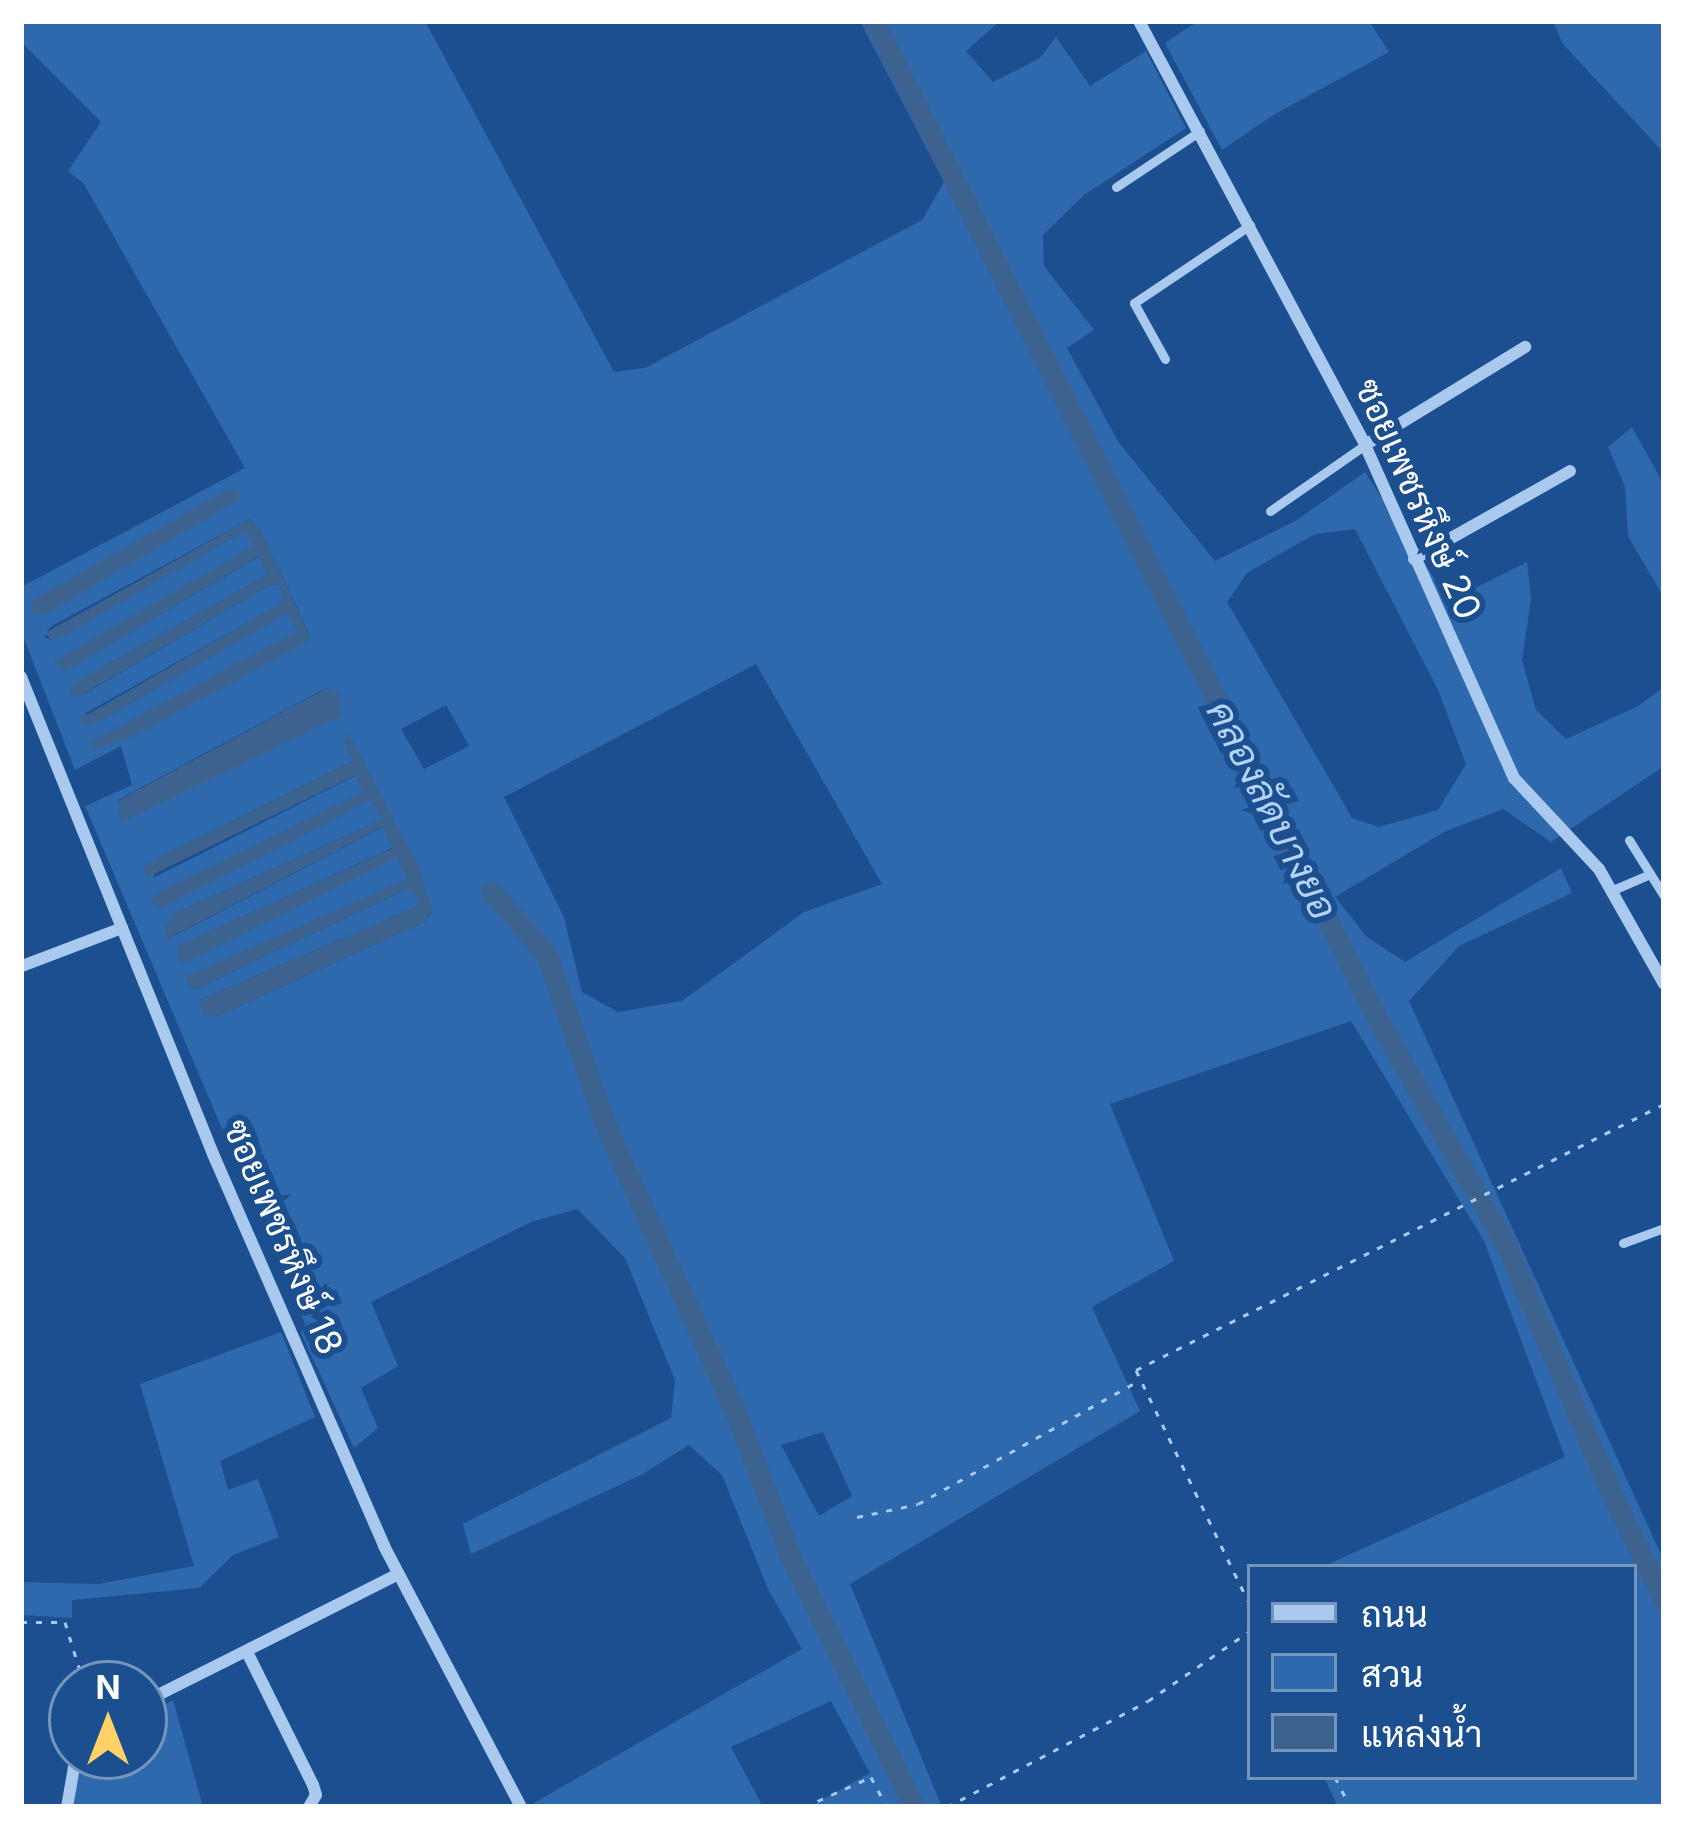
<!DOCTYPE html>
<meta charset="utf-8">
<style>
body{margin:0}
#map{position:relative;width:1685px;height:1828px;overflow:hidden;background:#1b4f8f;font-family:Inter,Sarabun,sans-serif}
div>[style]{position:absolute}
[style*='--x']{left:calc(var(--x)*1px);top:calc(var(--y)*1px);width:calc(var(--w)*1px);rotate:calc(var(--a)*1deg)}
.green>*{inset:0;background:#2e69ad}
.water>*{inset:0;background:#3c6290}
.canal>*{height:21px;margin:-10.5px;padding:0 10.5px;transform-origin:10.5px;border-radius:10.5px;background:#3c6290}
.path>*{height:3px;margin-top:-1.5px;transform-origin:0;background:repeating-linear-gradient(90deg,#a9c9ee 0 6px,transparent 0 15px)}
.lane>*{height:9px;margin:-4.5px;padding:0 4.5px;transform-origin:4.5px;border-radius:4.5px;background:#a9c9ee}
.street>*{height:12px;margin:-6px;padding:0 6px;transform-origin:6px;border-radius:6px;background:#a9c9ee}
span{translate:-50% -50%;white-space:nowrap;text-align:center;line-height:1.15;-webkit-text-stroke:12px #1b4f8f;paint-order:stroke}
.street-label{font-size:36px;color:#fff}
.water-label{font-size:39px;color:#b5d3f5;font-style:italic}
.frame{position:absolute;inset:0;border:24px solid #fff;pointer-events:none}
.legend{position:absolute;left:1247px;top:1564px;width:390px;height:216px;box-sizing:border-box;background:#1b4f8f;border:3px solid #7695bc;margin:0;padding:15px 21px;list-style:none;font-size:36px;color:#fff}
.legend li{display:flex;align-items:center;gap:24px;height:60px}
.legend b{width:60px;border:3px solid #7695bc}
.north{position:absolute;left:48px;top:1660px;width:120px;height:120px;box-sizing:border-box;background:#1b4f8f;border:3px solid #7695bc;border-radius:50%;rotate:0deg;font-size:33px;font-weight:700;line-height:48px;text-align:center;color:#fff}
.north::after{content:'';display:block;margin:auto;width:42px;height:54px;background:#ffd166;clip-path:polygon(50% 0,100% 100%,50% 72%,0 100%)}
</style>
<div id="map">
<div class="green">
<div style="clip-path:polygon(evenodd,21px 21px,425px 21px,614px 372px,645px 368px,922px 220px,944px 182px,860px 21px,1000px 21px,966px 51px,993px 82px,1040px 58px,1056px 37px,1090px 86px,1146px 51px,1186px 128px,1084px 195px,1043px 235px,1044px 266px,1094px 330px,1067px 348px,1119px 443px,1215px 561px,1297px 520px,1365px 472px,1449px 601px,1527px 562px,1531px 599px,1522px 660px,1536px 710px,1566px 739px,1638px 706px,1664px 687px,1664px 766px,1551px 842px,1503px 809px,1444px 832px,1335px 897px,1367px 937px,1405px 962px,1561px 868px,1572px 893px,1459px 946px,1409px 1001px,1664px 1561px,1664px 1807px,1338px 1807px,1324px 1777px,1634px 1777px,1634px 1567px,1322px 1567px,1565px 1457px,1484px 1241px,1351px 1021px,1110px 1104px,1174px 1261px,1092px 1307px,1140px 1411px,850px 1584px,942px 1807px,809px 1807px,870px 1773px,831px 1701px,731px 1747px,763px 1807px,536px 1807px,534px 1803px,802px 1649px,768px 1589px,722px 1475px,689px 1445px,643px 1474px,471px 1554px,463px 1524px,671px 1418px,675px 1380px,625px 1258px,577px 1209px,531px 1222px,371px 1302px,398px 1366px,361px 1388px,378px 1428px,354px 1448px,301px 1333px,305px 1324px,85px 806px,132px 785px,121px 746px,75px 770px,21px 631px,21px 587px,245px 468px,84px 184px,68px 171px,101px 122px,21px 42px,21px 21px,250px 519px,262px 533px,310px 636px,91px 742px,298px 632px,287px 613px,105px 718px,84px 714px,284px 602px,279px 584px,268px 586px,81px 696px,99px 669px,267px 575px,260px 556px,66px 670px,55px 662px,254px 546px,253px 537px,244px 531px,53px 641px,44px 637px,50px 627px,250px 519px,21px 21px,1355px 529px,1438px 690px,1466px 764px,1438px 810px,1379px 827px,1352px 818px,1227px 602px,1247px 573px,1315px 534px,1355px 529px,21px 21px,756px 664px,882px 884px,804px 912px,682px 1001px,618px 1012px,582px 992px,564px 917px,504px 797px,756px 664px,21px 21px,326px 688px,121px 822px,118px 800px,326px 688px,21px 21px,446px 705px,469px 746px,424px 769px,401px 729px,446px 705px,21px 21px,353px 761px,432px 912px,424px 922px,215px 1017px,200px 1000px,421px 905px,409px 888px,196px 989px,188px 986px,188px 976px,408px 879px,397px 857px,184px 962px,179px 946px,394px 847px,383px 827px,168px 939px,173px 914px,383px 819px,370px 800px,160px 908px,152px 901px,161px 891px,364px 792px,355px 776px,153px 878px,163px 855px,353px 761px,21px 21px,823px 1432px,852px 1496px,819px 1516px,781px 1445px,823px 1432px)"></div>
<div style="clip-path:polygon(1198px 21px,1369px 21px,1389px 52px,1275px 114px,1222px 150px,1165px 43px)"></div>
<div style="clip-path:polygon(1553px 21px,1664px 21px,1664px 153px,1563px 44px)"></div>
<div style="clip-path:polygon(1632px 427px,1664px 485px,1664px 598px,1628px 536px,1625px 487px,1608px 447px)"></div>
<div style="clip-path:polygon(281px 1332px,315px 1417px,220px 1461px,228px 1490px,258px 1479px,279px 1537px,233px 1555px,199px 1588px,72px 1600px,72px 1618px,21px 1615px,21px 1582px,99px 1584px,194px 1566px,140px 1384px)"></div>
<div style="clip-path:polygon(173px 1700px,203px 1807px,64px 1807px,69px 1752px,144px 1756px,144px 1715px)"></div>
</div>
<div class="water">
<div style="clip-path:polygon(230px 488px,242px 494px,238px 500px,42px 616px,32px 612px,32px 600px)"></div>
<div style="clip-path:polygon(250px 519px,262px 533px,310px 637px,307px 642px,134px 736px,91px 751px,91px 742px,297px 631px,286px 614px,105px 718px,87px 726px,78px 720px,283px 602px,279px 584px,268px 586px,80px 696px,69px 694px,72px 684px,267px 575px,259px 556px,65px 671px,54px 661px,253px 546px,244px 531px,53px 642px,45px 633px)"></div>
<div style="clip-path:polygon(327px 688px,340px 694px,340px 716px,121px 823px,118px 801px)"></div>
<div style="clip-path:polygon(348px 732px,419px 867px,432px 911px,424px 922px,215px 1017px,203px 1013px,200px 1000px,420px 905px,409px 888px,196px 989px,188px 986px,187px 976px,407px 879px,397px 858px,183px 963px,177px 958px,178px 946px,393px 848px,382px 827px,167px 939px,164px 931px,173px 914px,383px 819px,370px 800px,160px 909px,152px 901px,160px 891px,363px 792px,354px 776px,146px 878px,143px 867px,163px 855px,353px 761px,344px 742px)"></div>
</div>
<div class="canal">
<div style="--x:874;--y:21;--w:1112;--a:63.23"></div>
<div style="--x:1375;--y:1014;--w:270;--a:60.5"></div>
<div style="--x:1508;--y:1249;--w:259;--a:67.1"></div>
<div style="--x:1609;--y:1488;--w:126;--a:64"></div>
<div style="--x:491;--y:892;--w:82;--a:48"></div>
<div style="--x:546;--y:953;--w:186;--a:70.9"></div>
<div style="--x:607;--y:1129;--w:310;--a:65.6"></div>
<div style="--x:735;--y:1411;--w:154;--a:69.1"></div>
<div style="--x:790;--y:1555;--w:281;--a:63.8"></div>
</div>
<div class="path">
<div style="--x:857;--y:1517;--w:62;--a:-12"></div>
<div style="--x:918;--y:1504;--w:254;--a:-29.2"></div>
<div style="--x:1250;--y:1605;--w:261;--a:-115.9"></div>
<div style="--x:1136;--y:1370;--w:591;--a:-26.74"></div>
<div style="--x:21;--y:1622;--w:44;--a:0"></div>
<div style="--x:65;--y:1622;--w:65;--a:73"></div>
<div style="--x:1335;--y:1777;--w:34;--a:63"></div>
<div style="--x:804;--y:1807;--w:73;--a:-24.1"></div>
<div style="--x:871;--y:1777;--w:34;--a:62"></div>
<div style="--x:947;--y:1807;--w:227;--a:-27.8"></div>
<div style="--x:1148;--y:1701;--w:124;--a:-34.5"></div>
</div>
<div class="lane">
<div style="--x:1116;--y:187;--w:101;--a:-33.7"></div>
<div style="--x:1165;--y:359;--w:64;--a:-119"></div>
<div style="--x:1134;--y:303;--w:140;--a:-33.9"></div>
<div style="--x:1270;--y:511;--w:116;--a:-34.8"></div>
<div style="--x:1629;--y:840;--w:66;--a:58"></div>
<div style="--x:1613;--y:890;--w:40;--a:-23.4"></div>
<div style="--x:1623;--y:1243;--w:44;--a:-20.1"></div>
</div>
<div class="street">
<div style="--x:1139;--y:21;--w:480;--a:61.9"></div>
<div style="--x:1365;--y:445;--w:365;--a:65.9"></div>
<div style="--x:1514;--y:778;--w:125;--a:47"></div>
<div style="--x:1599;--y:869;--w:132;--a:60.5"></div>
<div style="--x:1365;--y:445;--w:188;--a:-31.5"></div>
<div style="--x:1414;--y:559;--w:179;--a:-29.4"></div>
<div style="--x:21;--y:677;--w:514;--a:68.07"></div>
<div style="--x:213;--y:1154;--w:428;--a:66.4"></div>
<div style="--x:384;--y:1546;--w:295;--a:62.3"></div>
<div style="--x:22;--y:966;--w:107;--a:-20.8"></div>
<div style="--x:247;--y:1652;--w:148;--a:63.6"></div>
<div style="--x:313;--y:1785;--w:10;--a:73"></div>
<div style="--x:316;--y:1795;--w:14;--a:120"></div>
<div style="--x:144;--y:1702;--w:284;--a:-26.7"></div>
<div style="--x:67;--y:1807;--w:52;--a:-80"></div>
</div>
<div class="street-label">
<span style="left:1418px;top:499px;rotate:66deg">ซอยเพชรหึงษ์ 20</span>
<span style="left:283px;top:1237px;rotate:67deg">ซอยเพชรหึงษ์ 18</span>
</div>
<div class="water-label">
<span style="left:1272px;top:810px;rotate:63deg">คลองลัดบางยอ</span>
</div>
<div class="frame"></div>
<ul class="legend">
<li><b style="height:15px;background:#a9c9ee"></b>ถนน</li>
<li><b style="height:33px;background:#2e69ad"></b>สวน</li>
<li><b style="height:33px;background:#3c6290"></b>แหล่งน้ำ</li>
</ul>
<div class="north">N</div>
</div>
